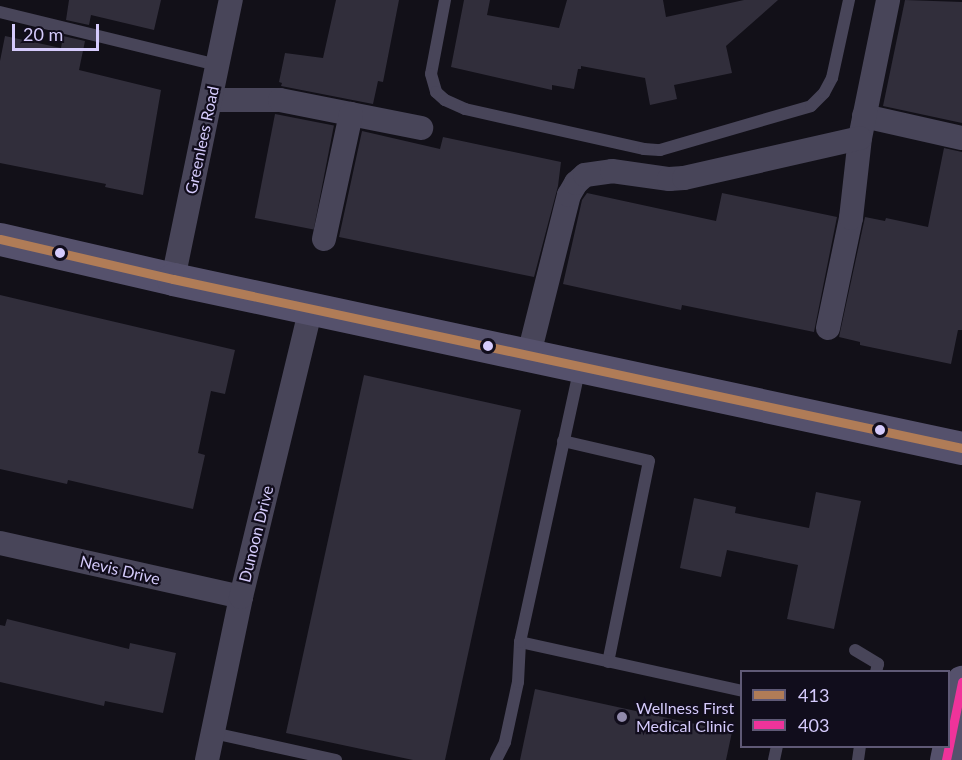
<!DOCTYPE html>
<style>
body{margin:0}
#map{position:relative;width:962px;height:760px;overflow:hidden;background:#121018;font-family:Lato,sans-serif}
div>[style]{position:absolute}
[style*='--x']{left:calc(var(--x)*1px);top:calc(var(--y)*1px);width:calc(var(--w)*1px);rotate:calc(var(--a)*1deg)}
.building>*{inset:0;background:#312e3b;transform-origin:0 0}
.lane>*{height:12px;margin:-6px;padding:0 6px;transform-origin:6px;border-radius:6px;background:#484559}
.street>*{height:24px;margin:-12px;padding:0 12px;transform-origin:12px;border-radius:12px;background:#484559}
.secondary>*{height:33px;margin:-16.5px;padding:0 16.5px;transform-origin:16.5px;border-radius:16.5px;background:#55516c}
.bus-1>*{height:9px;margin:-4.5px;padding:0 4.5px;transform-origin:4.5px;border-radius:4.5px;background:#b07c57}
.bus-2>*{height:9px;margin:-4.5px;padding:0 4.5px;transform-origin:4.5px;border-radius:4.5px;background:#ef339a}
.dots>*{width:16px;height:16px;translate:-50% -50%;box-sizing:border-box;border:3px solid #110d1c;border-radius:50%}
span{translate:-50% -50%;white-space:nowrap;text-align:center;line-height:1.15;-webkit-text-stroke:4.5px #110d1c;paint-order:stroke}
.street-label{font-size:16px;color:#d5cbfc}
.poi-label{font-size:16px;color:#d5cbfc}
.left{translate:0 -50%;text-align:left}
.legend{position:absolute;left:740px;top:670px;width:210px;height:78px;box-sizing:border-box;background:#110d1c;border:2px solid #5f5976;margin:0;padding:8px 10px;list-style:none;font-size:18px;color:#d5cbfc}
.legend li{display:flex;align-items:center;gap:12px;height:30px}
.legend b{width:30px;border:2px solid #5f5976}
.scale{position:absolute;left:12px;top:24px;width:87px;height:27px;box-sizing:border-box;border:3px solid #d5cbfc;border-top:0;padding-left:8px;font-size:18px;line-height:21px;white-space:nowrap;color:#d5cbfc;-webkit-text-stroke:4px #110d1c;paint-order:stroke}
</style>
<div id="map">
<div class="building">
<div style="clip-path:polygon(69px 0,161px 0,154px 30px,91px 15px,89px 25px,66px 20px)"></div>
<div style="clip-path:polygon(336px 0,399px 0,383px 82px,378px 81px,373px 104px,281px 86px,282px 83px,279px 82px,285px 53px,323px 58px)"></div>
<div style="clip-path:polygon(464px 0,490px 0,487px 15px,559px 28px,567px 0,663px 0,666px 17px,744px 0,778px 0,726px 46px,732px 73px,674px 85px,677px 99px,650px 105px,645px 78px,581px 66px,581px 69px,578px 69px,574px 89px,552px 85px,552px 90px,451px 67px)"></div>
<div style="clip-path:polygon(905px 0,962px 2px,962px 123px,883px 106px)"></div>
<div style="clip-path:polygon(5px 36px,61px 48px,63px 36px,85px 41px,79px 70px,161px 90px,143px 195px,105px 187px,106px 184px,0 163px,0 61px)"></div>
<div style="left:275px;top:114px;width:60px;height:106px;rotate:11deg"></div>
<div style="clip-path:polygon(362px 131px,440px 149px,443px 137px,561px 162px,558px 186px,534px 277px,339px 237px)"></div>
<div style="clip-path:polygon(944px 148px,962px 152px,962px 330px,958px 330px,951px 364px,860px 345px,860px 342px,839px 337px,865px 217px,885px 221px,886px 218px,928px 227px)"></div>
<div style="clip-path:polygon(587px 193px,716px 221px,722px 193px,837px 217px,814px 332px,682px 305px,681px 310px,563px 284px,582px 200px)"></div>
<div style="clip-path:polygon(0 295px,235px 350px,225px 394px,211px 391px,198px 453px,205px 455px,193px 509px,68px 480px,67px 484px,0 469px)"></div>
<div style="clip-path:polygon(364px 375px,521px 410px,445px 760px,413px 760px,286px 733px)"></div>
<div style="clip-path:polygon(816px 492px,861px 501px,834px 629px,787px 619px,798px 565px,727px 550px,721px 577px,680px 568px,694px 498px,736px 507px,735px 513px,809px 528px)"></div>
<div style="clip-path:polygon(7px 619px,129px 649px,130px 643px,176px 653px,163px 713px,105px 701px,104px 706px,0 682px,0 625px,5px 626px)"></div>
<div style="clip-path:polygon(535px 689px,732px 732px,726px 760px,520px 760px)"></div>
</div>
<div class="lane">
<div style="--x:445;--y:0;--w:75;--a:100.7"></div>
<div style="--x:431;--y:74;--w:19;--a:74"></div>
<div style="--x:436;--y:92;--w:12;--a:42"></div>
<div style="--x:445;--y:100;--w:22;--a:24"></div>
<div style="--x:465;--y:109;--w:183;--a:12.6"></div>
<div style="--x:644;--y:149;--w:16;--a:4"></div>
<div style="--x:660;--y:150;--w:157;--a:-16.2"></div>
<div style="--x:811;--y:106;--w:18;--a:-45"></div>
<div style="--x:824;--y:93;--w:17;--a:-62"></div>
<div style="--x:832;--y:78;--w:80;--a:-77.7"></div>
<div style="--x:0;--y:12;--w:224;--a:13.7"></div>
<div style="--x:563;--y:441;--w:88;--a:13.1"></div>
<div style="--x:649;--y:461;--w:205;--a:101.5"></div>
<div style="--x:520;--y:642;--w:227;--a:12.4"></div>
<div style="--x:855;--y:650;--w:27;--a:31"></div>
<div style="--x:878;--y:664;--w:8;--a:104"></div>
<div style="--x:213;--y:733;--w:126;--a:12.4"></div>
<div style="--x:496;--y:760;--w:20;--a:-63"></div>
<div style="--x:505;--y:742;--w:61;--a:-77.8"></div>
<div style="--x:518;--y:682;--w:40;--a:-87.1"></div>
<div style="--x:520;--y:642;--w:282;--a:-77.7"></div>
<div style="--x:774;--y:760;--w:14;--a:-78"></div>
<div style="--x:858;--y:760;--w:14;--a:-82"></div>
</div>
<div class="street">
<div style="--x:211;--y:100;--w:69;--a:0"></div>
<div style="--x:280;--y:100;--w:144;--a:11.2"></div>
<div style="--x:864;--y:116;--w:100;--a:12.7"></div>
<div style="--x:324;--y:239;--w:128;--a:-77.8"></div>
<div style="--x:173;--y:279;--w:285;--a:-78.3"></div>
<div style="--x:828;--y:328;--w:112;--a:-78.2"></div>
<div style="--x:851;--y:218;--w:81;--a:-83.6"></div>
<div style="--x:860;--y:138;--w:141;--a:-78.5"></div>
<div style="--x:529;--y:354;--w:164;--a:-75.9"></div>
<div style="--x:569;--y:195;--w:14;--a:-60"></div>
<div style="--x:576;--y:183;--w:12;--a:-42"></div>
<div style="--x:585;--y:175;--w:27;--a:-8"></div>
<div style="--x:612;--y:171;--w:58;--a:8"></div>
<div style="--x:669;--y:179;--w:15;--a:-4"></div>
<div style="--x:684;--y:178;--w:180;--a:-12.8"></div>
<div style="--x:0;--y:543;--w:247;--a:12.6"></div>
<div style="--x:207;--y:760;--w:167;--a:-78.2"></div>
<div style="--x:241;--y:597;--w:297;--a:-76.4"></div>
</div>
<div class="secondary">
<div style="--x:0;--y:239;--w:178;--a:13"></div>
<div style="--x:173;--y:279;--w:807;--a:12.09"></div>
<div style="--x:946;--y:760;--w:80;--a:-78.4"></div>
</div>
<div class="bus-1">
<div style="--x:0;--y:239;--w:178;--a:13"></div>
<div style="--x:173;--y:279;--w:807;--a:12.09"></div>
</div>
<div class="bus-2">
<div style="--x:946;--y:760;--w:80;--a:-78.4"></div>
</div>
<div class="dots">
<div style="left:60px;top:253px;background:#d5cbfc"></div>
<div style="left:488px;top:346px;background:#d5cbfc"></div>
<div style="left:880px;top:430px;background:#d5cbfc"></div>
<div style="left:622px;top:717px;background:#918aac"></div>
</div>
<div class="street-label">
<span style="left:202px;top:140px;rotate:-78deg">Greenlees Road</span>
<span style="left:256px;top:534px;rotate:-76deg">Dunoon Drive</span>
<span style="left:120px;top:570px;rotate:13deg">Nevis Drive</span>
</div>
<div class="poi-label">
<span class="left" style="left:636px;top:717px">Wellness First<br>Medical Clinic</span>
</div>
<ul class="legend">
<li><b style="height:8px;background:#b07c57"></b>413</li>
<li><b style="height:8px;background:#ef339a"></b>403</li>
</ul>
<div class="scale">20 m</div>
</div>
